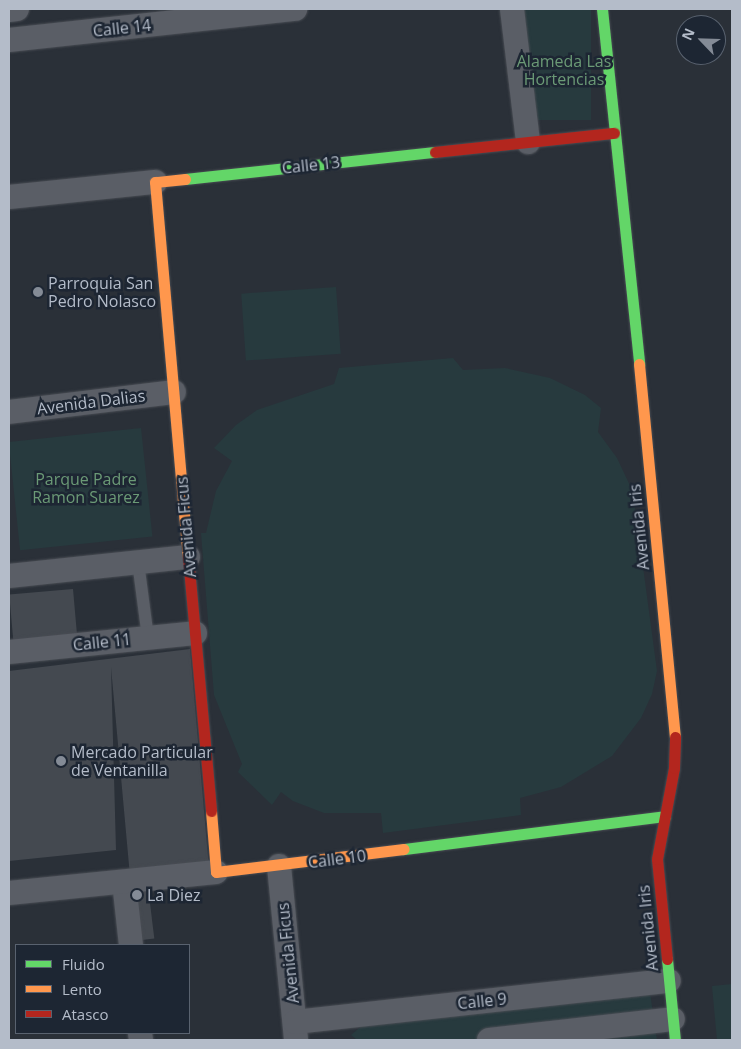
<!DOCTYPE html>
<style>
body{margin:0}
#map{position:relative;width:741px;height:1049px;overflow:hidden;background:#2a3038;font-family:"Open Sans",sans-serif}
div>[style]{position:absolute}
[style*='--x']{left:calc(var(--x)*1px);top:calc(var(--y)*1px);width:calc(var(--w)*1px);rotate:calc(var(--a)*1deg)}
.green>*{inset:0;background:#273a3e;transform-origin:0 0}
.building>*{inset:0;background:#444950;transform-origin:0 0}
.roads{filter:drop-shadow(0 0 1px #484c53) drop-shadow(0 0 1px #484c53)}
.lane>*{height:12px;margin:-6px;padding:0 6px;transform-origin:6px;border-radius:6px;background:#5a5e66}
.street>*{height:24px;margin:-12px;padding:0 12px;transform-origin:12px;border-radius:12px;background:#5a5e66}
.fast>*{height:11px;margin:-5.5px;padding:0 5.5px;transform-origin:5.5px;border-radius:5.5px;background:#63d668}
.slow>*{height:11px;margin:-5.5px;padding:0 5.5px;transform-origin:5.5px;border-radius:5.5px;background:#ff974d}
.jam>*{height:11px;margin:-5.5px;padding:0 5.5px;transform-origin:5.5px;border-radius:5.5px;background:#b3261e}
.dots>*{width:14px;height:14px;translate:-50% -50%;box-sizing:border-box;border:2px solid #1d2633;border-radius:50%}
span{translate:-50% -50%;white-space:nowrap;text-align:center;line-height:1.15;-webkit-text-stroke:5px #1d2633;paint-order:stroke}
.street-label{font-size:16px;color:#b4bcc9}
.park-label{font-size:16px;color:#6b9a76}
.poi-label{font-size:16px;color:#b4bcc9}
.left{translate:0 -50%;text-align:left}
.frame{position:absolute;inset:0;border:10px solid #b4bcc9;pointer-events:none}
.legend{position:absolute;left:15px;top:944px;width:175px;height:90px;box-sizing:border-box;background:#1d2633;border:1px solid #59626f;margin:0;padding:6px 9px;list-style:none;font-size:15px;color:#b4bcc9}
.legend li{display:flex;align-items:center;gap:10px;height:25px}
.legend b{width:25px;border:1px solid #59626f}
.north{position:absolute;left:676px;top:15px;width:50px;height:50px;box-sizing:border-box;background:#1d2633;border:1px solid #59626f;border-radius:50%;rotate:294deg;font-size:14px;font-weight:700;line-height:20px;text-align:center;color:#b4bcc9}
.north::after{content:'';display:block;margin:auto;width:18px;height:22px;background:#848b96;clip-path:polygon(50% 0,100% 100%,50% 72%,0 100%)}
</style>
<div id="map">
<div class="green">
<div style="left:523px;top:9px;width:68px;height:111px"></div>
<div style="left:336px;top:287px;width:67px;height:95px;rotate:86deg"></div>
<div style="clip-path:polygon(453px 358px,463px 370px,505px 368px,550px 378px,585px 395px,601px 408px,598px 432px,617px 458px,633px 492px,657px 671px,652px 694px,641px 718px,612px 756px,561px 787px,520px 798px,521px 815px,383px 833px,381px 813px,324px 813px,293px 801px,281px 792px,272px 805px,238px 772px,242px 764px,214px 695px,201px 533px,206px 533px,216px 491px,232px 461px,214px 448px,236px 425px,257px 410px,334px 384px,339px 368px)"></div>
<div style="left:141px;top:428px;width:109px;height:133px;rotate:84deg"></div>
<div style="clip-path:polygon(732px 984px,732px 1040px,717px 1040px,712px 986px)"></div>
<div style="clip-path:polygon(650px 993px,657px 1040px,357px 1040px,351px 1035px,365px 1023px)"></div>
</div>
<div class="building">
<div style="left:73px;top:589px;width:56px;height:64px;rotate:85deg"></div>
<div style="clip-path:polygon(190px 649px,209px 868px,130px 876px,111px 667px,116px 850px,9px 861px,9px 671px)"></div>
<div style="left:147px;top:879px;width:60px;height:23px;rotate:83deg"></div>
</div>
<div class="roads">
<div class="lane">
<div style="--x:138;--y:562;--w:77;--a:82.5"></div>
</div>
<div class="street">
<div style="--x:512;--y:9;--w:134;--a:83.1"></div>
<div style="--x:9;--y:10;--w:8;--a:-7"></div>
<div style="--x:9;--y:40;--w:288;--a:-6.2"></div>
<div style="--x:9;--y:197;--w:147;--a:-5.9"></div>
<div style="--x:9;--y:412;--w:166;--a:-6.9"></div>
<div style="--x:9;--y:576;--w:180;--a:-6.1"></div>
<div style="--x:9;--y:652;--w:187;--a:-5.8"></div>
<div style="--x:279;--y:866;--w:175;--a:84.4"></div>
<div style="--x:124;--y:882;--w:63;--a:83.7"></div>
<div style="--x:9;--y:893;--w:208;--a:-5.8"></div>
<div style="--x:295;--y:1022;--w:376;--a:-6.3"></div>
<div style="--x:140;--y:1033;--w:7;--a:82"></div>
<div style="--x:489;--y:1040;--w:185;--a:-6.5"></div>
</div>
<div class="fast">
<div style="--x:602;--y:9;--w:357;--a:84"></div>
<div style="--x:185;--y:179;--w:251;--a:-6.2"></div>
<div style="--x:404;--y:849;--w:263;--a:-7.2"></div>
<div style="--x:667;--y:959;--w:81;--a:84.4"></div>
</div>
<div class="slow">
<div style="--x:185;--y:179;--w:30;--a:174"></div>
<div style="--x:155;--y:182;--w:376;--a:85"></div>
<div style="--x:639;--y:364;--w:375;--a:84.5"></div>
<div style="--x:211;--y:811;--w:61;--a:85.3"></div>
<div style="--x:216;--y:872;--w:189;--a:-7"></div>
</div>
<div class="jam">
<div style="--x:435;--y:152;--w:180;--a:-6.1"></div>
<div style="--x:188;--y:557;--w:255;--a:84.8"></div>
<div style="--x:667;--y:959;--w:100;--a:-95.7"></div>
<div style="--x:657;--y:859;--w:93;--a:-79.4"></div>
<div style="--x:674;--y:768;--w:31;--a:-88"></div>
</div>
</div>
<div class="dots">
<div style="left:38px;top:292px;background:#848b96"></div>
<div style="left:61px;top:761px;background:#848b96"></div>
<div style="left:137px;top:895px;background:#848b96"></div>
</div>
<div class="street-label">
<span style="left:122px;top:28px;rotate:-6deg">Calle 14</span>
<span style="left:311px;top:165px;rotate:-6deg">Calle 13</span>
<span style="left:91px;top:402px;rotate:-7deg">Avenida Dalias</span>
<span style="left:186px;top:527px;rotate:-95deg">Avenida Ficus</span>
<span style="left:639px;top:527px;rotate:-96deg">Avenida Iris</span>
<span style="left:102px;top:642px;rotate:-6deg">Calle 11</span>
<span style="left:337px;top:859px;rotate:-7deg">Calle 10</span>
<span style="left:648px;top:928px;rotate:-96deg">Avenida Iris</span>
<span style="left:288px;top:953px;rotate:-96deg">Avenida Ficus</span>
<span style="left:482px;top:1001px;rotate:-6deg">Calle 9</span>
</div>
<div class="park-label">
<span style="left:564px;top:70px">Alameda Las<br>Hortencias</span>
<span style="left:86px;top:488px">Parque Padre<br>Ramon Suarez</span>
</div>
<div class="poi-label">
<span class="left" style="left:48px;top:292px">Parroquia San<br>Pedro Nolasco</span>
<span class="left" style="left:71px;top:761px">Mercado Particular<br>de Ventanilla</span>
<span class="left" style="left:147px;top:895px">La Diez</span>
</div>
<div class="frame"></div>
<ul class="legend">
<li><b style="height:6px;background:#63d668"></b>Fluido</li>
<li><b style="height:6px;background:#ff974d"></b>Lento</li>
<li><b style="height:6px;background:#b3261e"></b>Atasco</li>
</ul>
<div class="north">N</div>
</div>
